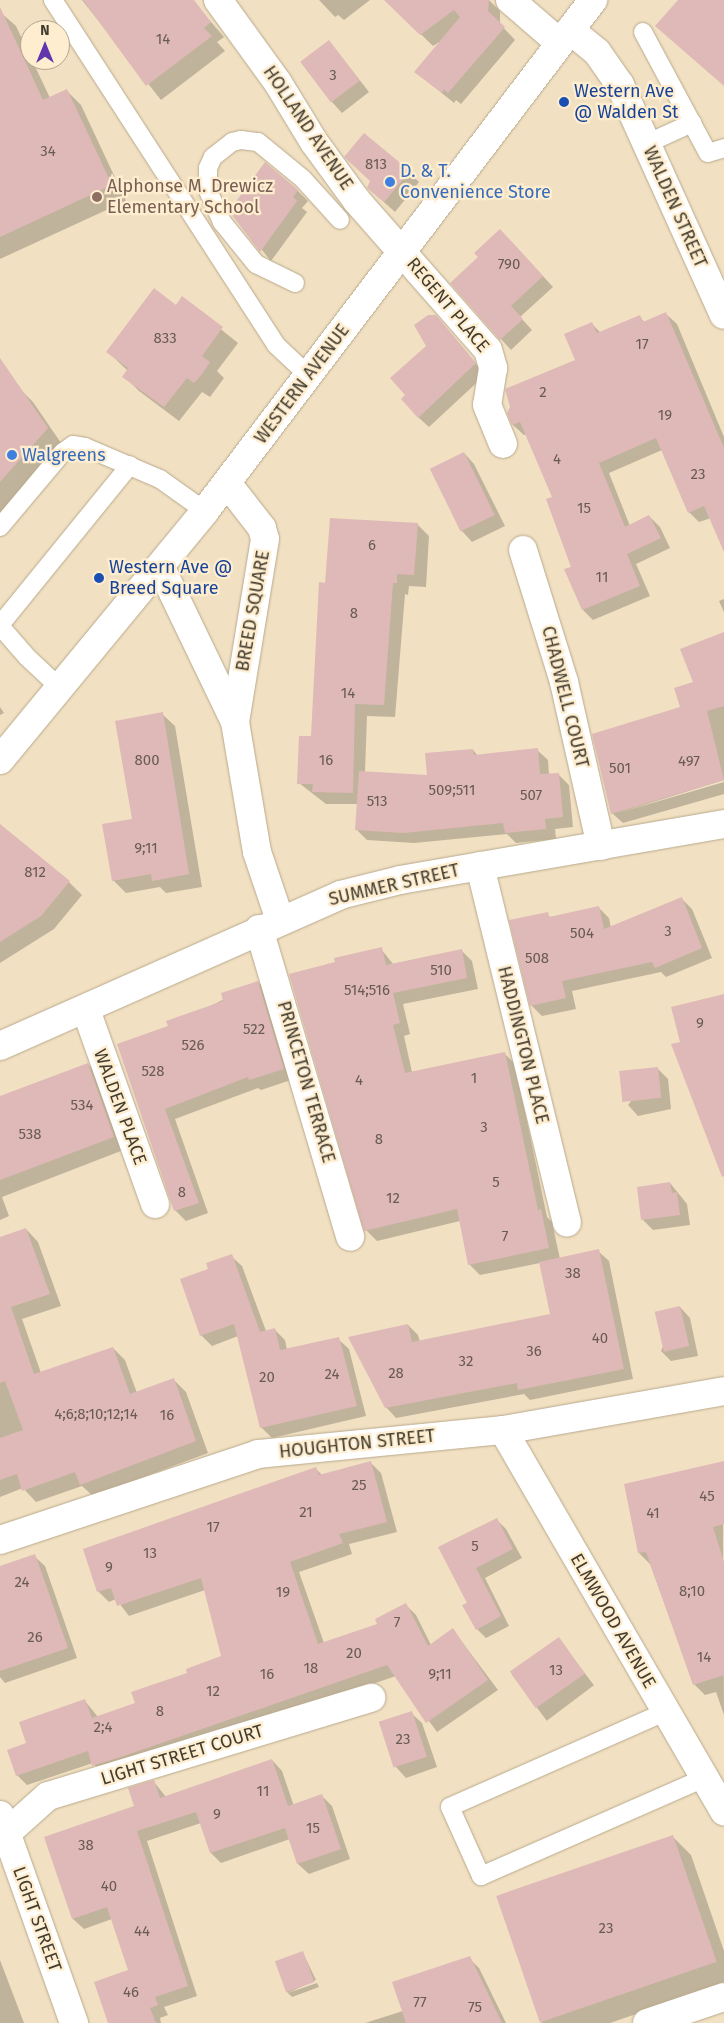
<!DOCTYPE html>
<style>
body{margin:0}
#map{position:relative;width:724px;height:2023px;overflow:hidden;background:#f1e0c2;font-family:"Fira Sans",sans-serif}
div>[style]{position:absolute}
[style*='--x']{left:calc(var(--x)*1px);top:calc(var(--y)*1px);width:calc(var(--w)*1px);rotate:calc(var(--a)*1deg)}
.shadow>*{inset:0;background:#0003;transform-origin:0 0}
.building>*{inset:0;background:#dfb9b7;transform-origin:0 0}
.roads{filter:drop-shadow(0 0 1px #b9a98c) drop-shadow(0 0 1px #b9a98c)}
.service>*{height:18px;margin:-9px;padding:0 9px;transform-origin:9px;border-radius:9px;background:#fff}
.minor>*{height:28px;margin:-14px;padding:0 14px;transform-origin:14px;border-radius:14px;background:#fff}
.secondary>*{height:28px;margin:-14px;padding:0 14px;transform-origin:14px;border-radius:14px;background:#fff}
.primary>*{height:28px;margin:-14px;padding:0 14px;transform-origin:14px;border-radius:14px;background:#fff}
.dots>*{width:14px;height:14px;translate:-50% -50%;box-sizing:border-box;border:2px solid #feedce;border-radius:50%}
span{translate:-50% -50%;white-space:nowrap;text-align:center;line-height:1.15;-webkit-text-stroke:4.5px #feedce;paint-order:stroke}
.number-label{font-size:15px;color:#695b52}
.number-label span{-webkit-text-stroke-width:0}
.transit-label{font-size:18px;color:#164399}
.left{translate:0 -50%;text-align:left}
.street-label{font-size:18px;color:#423c30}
.shop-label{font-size:18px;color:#366cbe}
.education-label{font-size:18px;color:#785e54}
.north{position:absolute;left:20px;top:20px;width:50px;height:50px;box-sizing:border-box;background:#feedce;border:1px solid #b3a68f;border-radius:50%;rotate:0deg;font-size:14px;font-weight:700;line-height:20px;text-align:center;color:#423c30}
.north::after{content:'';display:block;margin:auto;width:18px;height:22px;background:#6235ad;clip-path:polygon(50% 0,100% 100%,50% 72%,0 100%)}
</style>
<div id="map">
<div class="shadow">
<div style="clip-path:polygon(82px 0,192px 0,224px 37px,217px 42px,225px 51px,161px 100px)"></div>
<div style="clip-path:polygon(319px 0,370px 0,344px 20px,338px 15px,335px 17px)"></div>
<div style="clip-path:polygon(386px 0,489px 0,500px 11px,500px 24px,515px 40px,461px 104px,456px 100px,454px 103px,416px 72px,441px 41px,433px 46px)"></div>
<div style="clip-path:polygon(0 12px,16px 26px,50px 98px,66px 90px,81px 105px,126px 201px,0 259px)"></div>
<div style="clip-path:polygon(329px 41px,369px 92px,342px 113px,332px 102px)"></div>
<div style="clip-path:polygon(409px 172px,419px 182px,395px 212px,368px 188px)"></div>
<div style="clip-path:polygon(297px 190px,308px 201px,302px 208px,307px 212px,271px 261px,230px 211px)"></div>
<div style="clip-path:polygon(511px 241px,553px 287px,520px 317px,532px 330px,511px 350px,451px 283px)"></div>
<div style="clip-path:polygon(182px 298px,238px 343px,217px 371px,224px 378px,210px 397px,202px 392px,179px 421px,139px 391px,124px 376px,128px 371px,107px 351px,176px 306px)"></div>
<div style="clip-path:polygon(666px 314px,677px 324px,724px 437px,724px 550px,711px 518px,699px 522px,689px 512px,662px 450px,609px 473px,630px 526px,649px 516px,660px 527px,670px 548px,636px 564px,650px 596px,593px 620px,583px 610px,566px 570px,572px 567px,554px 497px,527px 434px,524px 435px,513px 425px,509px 413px,577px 360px,592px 324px,601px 333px,640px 317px,645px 323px)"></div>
<div style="clip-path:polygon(436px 316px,485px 375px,429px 427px,418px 417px,407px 395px,428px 346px)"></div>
<div style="clip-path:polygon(0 377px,18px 387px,33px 402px,61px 443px,0 513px)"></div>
<div style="clip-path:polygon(464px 453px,474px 464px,505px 526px,472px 542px,462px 531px)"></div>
<div style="clip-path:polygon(417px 524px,429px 536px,426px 587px,409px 586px,408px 595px,405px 594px,395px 717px,367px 716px,365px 772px,428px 776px,473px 750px,478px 756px,537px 750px,548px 760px,549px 775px,558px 774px,569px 785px,573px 827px,555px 829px,556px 839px,516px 843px,507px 834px,414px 843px,367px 840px,357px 830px,358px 804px,326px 804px,299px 783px,312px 737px,327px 584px)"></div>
<div style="clip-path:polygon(724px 599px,724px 612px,719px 601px)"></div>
<div style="clip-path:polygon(724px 634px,724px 780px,618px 813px,724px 782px,724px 794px,623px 823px,612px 813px,682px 708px)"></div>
<div style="clip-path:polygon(0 707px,4px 713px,0 715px)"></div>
<div style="clip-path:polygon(162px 714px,175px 726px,202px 887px,166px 893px,160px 887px,126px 893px,113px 880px,134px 820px)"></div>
<div style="clip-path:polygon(0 844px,69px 882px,82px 895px,54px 929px,0 963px)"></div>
<div style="clip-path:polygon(682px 899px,692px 909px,712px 958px,666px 977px,661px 972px,572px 991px,576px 1009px,542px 1016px,531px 1005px,547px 914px,551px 918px,598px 907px,609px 918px,611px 928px)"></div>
<div style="clip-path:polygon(381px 949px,393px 964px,461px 950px,472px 961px,478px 989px,403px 1004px,410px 1034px,404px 1036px,412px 1072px,504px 1053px,515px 1064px,547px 1217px,552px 1222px,560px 1259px,598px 1251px,609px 1261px,633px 1379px,530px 1400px,524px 1394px,396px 1418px,386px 1407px,408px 1325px,418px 1335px,420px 1342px,552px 1315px,540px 1263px,480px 1275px,469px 1264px,460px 1221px,377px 1241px,366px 1230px)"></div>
<div style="clip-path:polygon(258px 982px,268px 992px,294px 1079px,261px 1090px,258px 1088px,175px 1119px,208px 1213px,186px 1221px,175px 1210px,119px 1045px,169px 1027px)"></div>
<div style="clip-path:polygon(88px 1064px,100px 1077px,126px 1149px,2px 1197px,9px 1216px,0 1220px,0 1098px)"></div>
<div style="clip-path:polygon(657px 1068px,668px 1079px,671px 1109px,638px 1116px,628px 1105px)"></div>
<div style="clip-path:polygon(670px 1183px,687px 1204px,690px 1225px,653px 1230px,643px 1220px)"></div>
<div style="clip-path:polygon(26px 1229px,38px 1242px,61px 1306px,22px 1319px,41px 1373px,113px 1348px,125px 1360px,137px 1393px,174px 1380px,186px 1392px,208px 1453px,93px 1496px,82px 1486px,36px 1502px,23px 1488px,0 1497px,0 1239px)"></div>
<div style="clip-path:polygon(231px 1256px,242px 1266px,266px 1331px,274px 1329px,285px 1340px,287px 1350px,338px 1339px,349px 1349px,366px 1416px,272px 1438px,261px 1427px,238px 1336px,212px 1346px,201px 1335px,210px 1269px)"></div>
<div style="clip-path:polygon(680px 1307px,690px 1318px,698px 1356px,671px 1361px,661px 1351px)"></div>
<div style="clip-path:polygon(371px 1463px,381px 1473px,397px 1532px,349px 1544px,352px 1554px,299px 1572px,324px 1643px,379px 1625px,406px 1605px,416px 1615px,431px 1645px,453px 1630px,498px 1690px,437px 1732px,396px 1676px,104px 1775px,93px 1763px,27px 1785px,17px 1775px,28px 1744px,85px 1701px,98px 1717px,136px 1704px,223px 1657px,205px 1590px,129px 1616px,116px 1599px,109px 1602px,99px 1592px,84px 1550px,316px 1469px,322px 1475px)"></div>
<div style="clip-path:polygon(724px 1463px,723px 1538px,724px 1715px,716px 1692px,705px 1695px,694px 1684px,650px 1564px,639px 1553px)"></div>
<div style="clip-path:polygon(497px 1520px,506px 1529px,522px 1558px,485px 1578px,509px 1626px,486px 1638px,477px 1629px,468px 1603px,440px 1548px)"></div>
<div style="clip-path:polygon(34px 1556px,45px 1566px,77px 1658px,5px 1683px,0 1677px,0 1567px)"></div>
<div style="left:559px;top:1639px;width:58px;height:59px;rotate:53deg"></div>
<div style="clip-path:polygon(411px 1713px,422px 1723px,437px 1767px,406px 1778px,396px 1767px)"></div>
<div style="clip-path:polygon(272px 1760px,282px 1771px,294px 1806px,322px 1796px,332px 1806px,350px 1859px,309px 1874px,298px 1864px,290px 1839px,221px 1863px,211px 1853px,201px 1823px,147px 1841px,197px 1996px,164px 2007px,168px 2015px,160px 2018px,161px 2023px,109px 2023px,130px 1971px,112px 1919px,84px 1929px,73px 1919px,46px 1838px,136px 1807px,154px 1782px,166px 1797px)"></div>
<div style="clip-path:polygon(672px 1836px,691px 1855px,724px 1951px,724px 1984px,610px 2023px,541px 2023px)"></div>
<div style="clip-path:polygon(303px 1953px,316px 1980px,288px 1993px,287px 1992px)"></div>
<div style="clip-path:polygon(469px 1958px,479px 1968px,506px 2023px,365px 2023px,403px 2011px)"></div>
<div style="clip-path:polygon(0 1960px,24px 2023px,0 2023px)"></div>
<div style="clip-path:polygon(317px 1983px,319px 1987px,292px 1997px,288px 1993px)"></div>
</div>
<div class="building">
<div style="clip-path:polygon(83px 0,194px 0,211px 22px,204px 28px,212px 36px,146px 86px)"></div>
<div style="clip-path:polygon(384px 0,489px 0,488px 11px,505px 27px,448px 93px,444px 89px,442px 93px,414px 72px,460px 17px,454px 10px,420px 35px)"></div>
<div style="clip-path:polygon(678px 0,724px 0,724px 86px,655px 26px)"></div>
<div style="clip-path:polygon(0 7px,43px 100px,67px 89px,112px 185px,0 237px)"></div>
<div style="left:329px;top:40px;width:51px;height:36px;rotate:53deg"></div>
<div style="clip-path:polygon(364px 133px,410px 171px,384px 202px,367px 188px,370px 181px,344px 157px)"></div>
<div style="clip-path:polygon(265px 162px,298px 190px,293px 197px,297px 201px,260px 252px,229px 211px)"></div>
<div style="clip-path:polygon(500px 229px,543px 276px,511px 306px,523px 319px,500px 340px,450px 283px,478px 257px,474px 253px)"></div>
<div style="clip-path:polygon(154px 288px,176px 305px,182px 296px,223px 327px,202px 356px,210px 362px,203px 373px,194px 383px,187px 378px,164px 407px,122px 377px,128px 368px,106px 352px)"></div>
<div style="clip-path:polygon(666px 312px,724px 448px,724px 552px,704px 506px,688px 513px,656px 438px,599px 463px,625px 527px,649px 515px,661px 538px,627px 554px,640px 586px,582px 610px,564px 569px,571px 567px,546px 499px,552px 497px,520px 422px,512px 425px,507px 413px,510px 407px,505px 389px,575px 360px,564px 334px,592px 322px,597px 333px,640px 315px,643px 322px)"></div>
<div style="clip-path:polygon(428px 315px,436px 315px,476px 363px,418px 418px,401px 399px,405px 395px,390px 378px,426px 346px,414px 325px)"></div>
<div style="clip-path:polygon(0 358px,48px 428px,0 482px)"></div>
<div style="left:464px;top:452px;width:70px;height:38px;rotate:64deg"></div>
<div style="clip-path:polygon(330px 518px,418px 523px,414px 575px,397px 574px,397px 583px,393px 583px,384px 705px,355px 704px,353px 793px,312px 792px,313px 784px,297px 784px,299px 736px,311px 736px,319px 582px,325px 583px)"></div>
<div style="clip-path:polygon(724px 632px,724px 706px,707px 711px,724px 780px,611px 814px,592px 734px,680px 707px,674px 688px,693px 682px,680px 649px)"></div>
<div style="clip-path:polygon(163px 712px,189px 874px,152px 881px,151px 874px,112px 881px,102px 824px,132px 819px,115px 721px)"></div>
<div style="clip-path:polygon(538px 748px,540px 774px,559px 773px,563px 817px,545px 819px,546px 829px,505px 833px,503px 823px,403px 833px,355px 830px,359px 771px,427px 775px,425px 753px,473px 749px,474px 755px)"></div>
<div style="clip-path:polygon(0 824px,70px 881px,41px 916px,0 942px)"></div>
<div style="clip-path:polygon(682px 897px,702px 948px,655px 968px,652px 962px,562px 981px,566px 998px,530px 1006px,509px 920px,548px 912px,549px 917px,599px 906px,604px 929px)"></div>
<div style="clip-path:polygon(382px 947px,386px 965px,462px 949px,467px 978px,393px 993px,400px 1023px,393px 1025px,405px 1073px,505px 1052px,538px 1210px,541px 1209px,549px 1248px,468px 1265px,457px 1209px,364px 1231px,289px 974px,335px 962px,334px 958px)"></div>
<div style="clip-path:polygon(258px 981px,284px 1069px,249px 1080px,248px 1077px,165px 1109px,199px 1203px,174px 1211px,117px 1044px,168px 1026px,166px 1021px,223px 1001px,221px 993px)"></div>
<div style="clip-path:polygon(724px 994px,724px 1176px,722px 1177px,671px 1044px,680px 1042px,671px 1007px)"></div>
<div style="clip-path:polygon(88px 1063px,114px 1137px,0 1180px,0 1096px)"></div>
<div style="left:658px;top:1067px;width:31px;height:39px;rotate:84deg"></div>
<div style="clip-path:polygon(670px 1182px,672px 1193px,677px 1192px,680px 1215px,641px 1220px,637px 1187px)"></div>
<div style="clip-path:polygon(26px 1228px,50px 1294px,11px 1307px,34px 1374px,113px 1347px,130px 1394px,174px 1378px,196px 1441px,80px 1485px,75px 1472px,22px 1491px,17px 1474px,0 1480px,0 1438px,23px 1430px,5px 1381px,0 1383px,0 1237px)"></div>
<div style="clip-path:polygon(599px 1249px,624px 1369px,518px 1390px,517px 1383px,385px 1408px,348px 1337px,408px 1324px,412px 1342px,550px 1314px,539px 1262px)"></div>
<div style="clip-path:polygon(232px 1254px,260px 1332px,275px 1328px,280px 1350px,339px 1337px,357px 1406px,260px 1428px,234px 1324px,200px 1336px,180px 1279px,208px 1269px,206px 1263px)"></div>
<div style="left:680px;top:1306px;width:41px;height:26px;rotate:77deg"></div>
<div style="clip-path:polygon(371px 1461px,387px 1522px,339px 1534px,343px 1543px,290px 1562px,318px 1644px,377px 1624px,375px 1619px,406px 1603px,428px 1646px,453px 1628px,488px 1680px,426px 1723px,387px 1665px,118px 1758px,92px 1766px,88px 1751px,16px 1776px,7px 1750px,26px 1743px,19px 1722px,85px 1699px,92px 1718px,135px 1703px,131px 1692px,187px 1673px,186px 1669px,221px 1656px,201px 1578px,117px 1606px,111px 1588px,97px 1592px,83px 1549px,316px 1467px,319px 1475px)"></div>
<div style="clip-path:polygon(724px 1461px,724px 1524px,713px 1527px,724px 1562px,724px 1675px,693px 1685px,646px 1552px,638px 1553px,624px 1484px)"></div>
<div style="clip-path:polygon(497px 1518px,513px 1549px,476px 1568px,501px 1616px,476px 1630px,462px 1605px,467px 1603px,438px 1547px)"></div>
<div style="clip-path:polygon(35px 1554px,68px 1648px,0 1671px,0 1566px)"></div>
<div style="left:559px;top:1637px;width:45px;height:60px;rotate:55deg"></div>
<div style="left:412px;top:1711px;width:48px;height:35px;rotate:72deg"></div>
<div style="clip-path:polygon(272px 1759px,288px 1806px,322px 1794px,341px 1849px,297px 1864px,285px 1828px,210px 1853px,196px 1812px,137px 1831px,188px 1986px,155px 1997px,158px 2005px,150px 2008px,156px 2023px,108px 2023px,94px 1982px,128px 1970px,107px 1907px,72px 1919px,44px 1837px,134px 1806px,128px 1788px,154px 1780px,160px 1798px)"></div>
<div style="left:673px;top:1835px;width:134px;height:187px;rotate:71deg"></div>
<div style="left:303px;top:1951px;width:33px;height:30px;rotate:70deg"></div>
<div style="clip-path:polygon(470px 1956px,502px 2023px,406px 2023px,392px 1982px)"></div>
</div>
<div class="roads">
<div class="service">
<div style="--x:53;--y:0;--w:411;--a:57.1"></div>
<div style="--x:276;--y:345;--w:45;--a:43.2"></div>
<div style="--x:643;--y:32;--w:137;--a:61.8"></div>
<div style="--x:708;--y:153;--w:17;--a:-17"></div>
<div style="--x:646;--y:144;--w:51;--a:-24.5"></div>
<div style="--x:295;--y:283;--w:43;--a:-154"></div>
<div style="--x:256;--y:264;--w:54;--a:-129"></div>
<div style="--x:222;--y:222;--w:35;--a:-114"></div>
<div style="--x:208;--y:190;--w:22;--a:-90"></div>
<div style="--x:208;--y:168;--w:12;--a:-66"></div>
<div style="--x:213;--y:157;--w:24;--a:-38"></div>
<div style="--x:232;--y:142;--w:9;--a:-13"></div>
<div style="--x:241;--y:140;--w:17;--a:7"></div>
<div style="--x:258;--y:142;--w:58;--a:39.4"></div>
<div style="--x:303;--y:179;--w:55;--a:47.9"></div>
<div style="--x:0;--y:527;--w:98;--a:-50"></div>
<div style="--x:63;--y:452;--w:12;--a:-35"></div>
<div style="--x:73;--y:445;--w:12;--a:9"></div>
<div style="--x:85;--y:447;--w:82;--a:23.1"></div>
<div style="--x:160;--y:479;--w:55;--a:35.4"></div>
<div style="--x:0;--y:625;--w:206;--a:-50.9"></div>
<div style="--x:0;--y:626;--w:41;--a:48.9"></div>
<div style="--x:27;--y:657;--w:45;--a:43.2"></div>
<div style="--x:665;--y:1712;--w:235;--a:156.2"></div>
<div style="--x:450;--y:1807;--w:76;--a:65.8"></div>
<div style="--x:481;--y:1876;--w:244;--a:-23.7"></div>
</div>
<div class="minor">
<div style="--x:218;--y:0;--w:102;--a:54.1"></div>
<div style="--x:278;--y:83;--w:69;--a:58.6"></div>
<div style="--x:314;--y:142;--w:73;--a:53.9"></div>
<div style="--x:357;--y:201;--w:198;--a:48.7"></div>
<div style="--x:488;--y:350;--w:19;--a:74"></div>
<div style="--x:493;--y:368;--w:37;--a:99"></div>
<div style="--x:487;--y:405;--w:42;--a:67.7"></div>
<div style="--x:510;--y:0;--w:66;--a:40.7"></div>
<div style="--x:570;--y:30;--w:35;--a:39"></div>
<div style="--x:597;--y:52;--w:40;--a:55.1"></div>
<div style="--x:620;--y:85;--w:252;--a:65.7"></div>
<div style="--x:227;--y:483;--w:57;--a:52.1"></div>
<div style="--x:262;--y:528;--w:11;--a:75"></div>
<div style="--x:265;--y:539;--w:185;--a:99.3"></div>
<div style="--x:523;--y:550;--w:138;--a:72.7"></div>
<div style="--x:564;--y:682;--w:168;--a:77.3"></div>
<div style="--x:161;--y:568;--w:171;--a:64.3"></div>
<div style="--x:235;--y:722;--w:132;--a:80.4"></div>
<div style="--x:257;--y:852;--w:72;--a:71.3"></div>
<div style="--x:480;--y:866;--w:367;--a:76.3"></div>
<div style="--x:259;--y:929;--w:321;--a:73.5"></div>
<div style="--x:86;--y:1010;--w:206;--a:70.4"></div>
<div style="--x:503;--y:1430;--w:441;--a:59.9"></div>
<div style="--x:0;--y:1540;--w:272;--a:-18.4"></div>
<div style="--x:258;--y:1454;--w:246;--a:-5.6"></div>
<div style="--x:503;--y:1430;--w:224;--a:-10"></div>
<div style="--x:0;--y:1815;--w:221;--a:70.4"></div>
<div style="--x:0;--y:1839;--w:64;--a:-41.9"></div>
<div style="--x:48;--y:1796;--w:338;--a:-16.9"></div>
<div style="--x:647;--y:2023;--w:81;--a:-18.7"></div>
</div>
<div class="secondary">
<div style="--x:0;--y:1046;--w:372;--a:-23.9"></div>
<div style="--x:340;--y:895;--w:62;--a:-14"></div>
<div style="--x:400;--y:880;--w:329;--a:-9.8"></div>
</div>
<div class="primary">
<div style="--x:0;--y:760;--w:323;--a:-50.5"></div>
<div style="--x:205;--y:511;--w:642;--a:-52.79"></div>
</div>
</div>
<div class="dots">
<div style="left:564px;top:102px;background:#1a4fb4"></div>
<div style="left:390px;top:182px;background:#3f7fe0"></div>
<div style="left:97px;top:197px;background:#8d6e63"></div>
<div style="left:12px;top:455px;background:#3f7fe0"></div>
<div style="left:99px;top:578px;background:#1a4fb4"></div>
</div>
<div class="number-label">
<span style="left:163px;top:40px">14</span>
<span style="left:333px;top:76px">3</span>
<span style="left:48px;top:152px">34</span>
<span style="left:376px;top:165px">813</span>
<span style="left:509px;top:265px">790</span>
<span style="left:165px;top:339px">833</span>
<span style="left:642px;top:345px">17</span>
<span style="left:543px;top:393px">2</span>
<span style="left:665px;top:416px">19</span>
<span style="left:557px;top:460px">4</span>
<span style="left:698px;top:475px">23</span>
<span style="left:584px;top:509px">15</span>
<span style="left:372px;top:546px">6</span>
<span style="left:602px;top:578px">11</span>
<span style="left:354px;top:614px">8</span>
<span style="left:348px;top:694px">14</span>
<span style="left:147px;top:761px">800</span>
<span style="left:326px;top:761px">16</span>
<span style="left:689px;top:762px">497</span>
<span style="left:620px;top:769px">501</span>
<span style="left:452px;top:791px">509;511</span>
<span style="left:531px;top:796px">507</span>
<span style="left:377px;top:802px">513</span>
<span style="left:146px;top:849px">9;11</span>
<span style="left:35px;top:873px">812</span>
<span style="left:668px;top:932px">3</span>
<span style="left:582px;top:934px">504</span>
<span style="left:537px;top:959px">508</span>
<span style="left:441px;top:971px">510</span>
<span style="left:367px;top:991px">514;516</span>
<span style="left:700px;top:1024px">9</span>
<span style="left:254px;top:1030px">522</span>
<span style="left:193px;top:1046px">526</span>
<span style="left:153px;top:1072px">528</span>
<span style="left:474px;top:1079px">1</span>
<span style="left:359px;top:1081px">4</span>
<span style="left:82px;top:1106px">534</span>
<span style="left:484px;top:1128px">3</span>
<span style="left:30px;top:1135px">538</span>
<span style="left:379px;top:1140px">8</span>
<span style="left:496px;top:1183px">5</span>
<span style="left:182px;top:1193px">8</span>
<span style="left:393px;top:1199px">12</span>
<span style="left:505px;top:1237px">7</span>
<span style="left:573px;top:1274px">38</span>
<span style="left:600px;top:1339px">40</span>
<span style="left:534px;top:1352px">36</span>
<span style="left:466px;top:1362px">32</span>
<span style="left:396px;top:1374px">28</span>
<span style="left:332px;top:1375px">24</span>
<span style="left:267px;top:1378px">20</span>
<span style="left:96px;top:1415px">4;6;8;10;12;14</span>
<span style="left:167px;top:1416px">16</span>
<span style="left:359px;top:1486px">25</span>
<span style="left:707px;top:1497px">45</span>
<span style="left:306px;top:1513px">21</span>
<span style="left:653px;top:1514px">41</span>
<span style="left:213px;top:1528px">17</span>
<span style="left:475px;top:1547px">5</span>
<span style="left:150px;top:1554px">13</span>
<span style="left:109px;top:1568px">9</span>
<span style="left:22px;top:1583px">24</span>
<span style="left:692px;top:1592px">8;10</span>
<span style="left:283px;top:1593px">19</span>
<span style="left:397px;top:1623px">7</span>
<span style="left:35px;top:1638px">26</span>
<span style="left:354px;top:1654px">20</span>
<span style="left:704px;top:1658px">14</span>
<span style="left:311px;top:1669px">18</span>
<span style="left:556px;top:1671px">13</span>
<span style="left:267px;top:1675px">16</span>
<span style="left:440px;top:1675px">9;11</span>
<span style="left:213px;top:1692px">12</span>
<span style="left:160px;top:1712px">8</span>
<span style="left:103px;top:1728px">2;4</span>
<span style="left:403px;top:1740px">23</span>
<span style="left:263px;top:1792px">11</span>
<span style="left:217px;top:1815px">9</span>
<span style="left:313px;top:1829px">15</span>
<span style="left:86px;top:1846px">38</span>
<span style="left:109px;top:1887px">40</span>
<span style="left:606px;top:1929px">23</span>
<span style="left:142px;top:1932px">44</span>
<span style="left:131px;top:1993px">46</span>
<span style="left:420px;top:2003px">77</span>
<span style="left:475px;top:2008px">75</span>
</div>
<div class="transit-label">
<span class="left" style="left:574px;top:102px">Western Ave<br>@ Walden St</span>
<span class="left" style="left:109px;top:578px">Western Ave @<br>Breed Square</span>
</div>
<div class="street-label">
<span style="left:308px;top:128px;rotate:56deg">HOLLAND AVENUE</span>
<span style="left:675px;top:207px;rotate:66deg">WALDEN STREET</span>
<span style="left:448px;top:305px;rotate:50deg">REGENT PLACE</span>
<span style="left:302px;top:384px;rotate:-53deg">WESTERN AVENUE</span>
<span style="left:253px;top:611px;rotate:-80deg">BREED SQUARE</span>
<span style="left:565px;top:697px;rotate:76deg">CHADWELL COURT</span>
<span style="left:394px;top:885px;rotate:-13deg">SUMMER STREET</span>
<span style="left:523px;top:1045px;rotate:76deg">HADDINGTON PLACE</span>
<span style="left:306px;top:1082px;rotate:74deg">PRINCETON TERRACE</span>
<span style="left:120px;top:1107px;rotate:70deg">WALDEN PLACE</span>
<span style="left:357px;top:1444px;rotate:-6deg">HOUGHTON STREET</span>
<span style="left:613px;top:1621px;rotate:60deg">ELMWOOD AVENUE</span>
<span style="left:182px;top:1755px;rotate:-17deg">LIGHT STREET COURT</span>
<span style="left:37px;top:1919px;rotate:70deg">LIGHT STREET</span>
</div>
<div class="shop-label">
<span class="left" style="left:400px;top:182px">D. &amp; T.<br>Convenience Store</span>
<span class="left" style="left:22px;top:455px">Walgreens</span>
</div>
<div class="education-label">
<span class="left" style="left:107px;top:197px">Alphonse M. Drewicz<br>Elementary School</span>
</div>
<div class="north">N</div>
</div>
